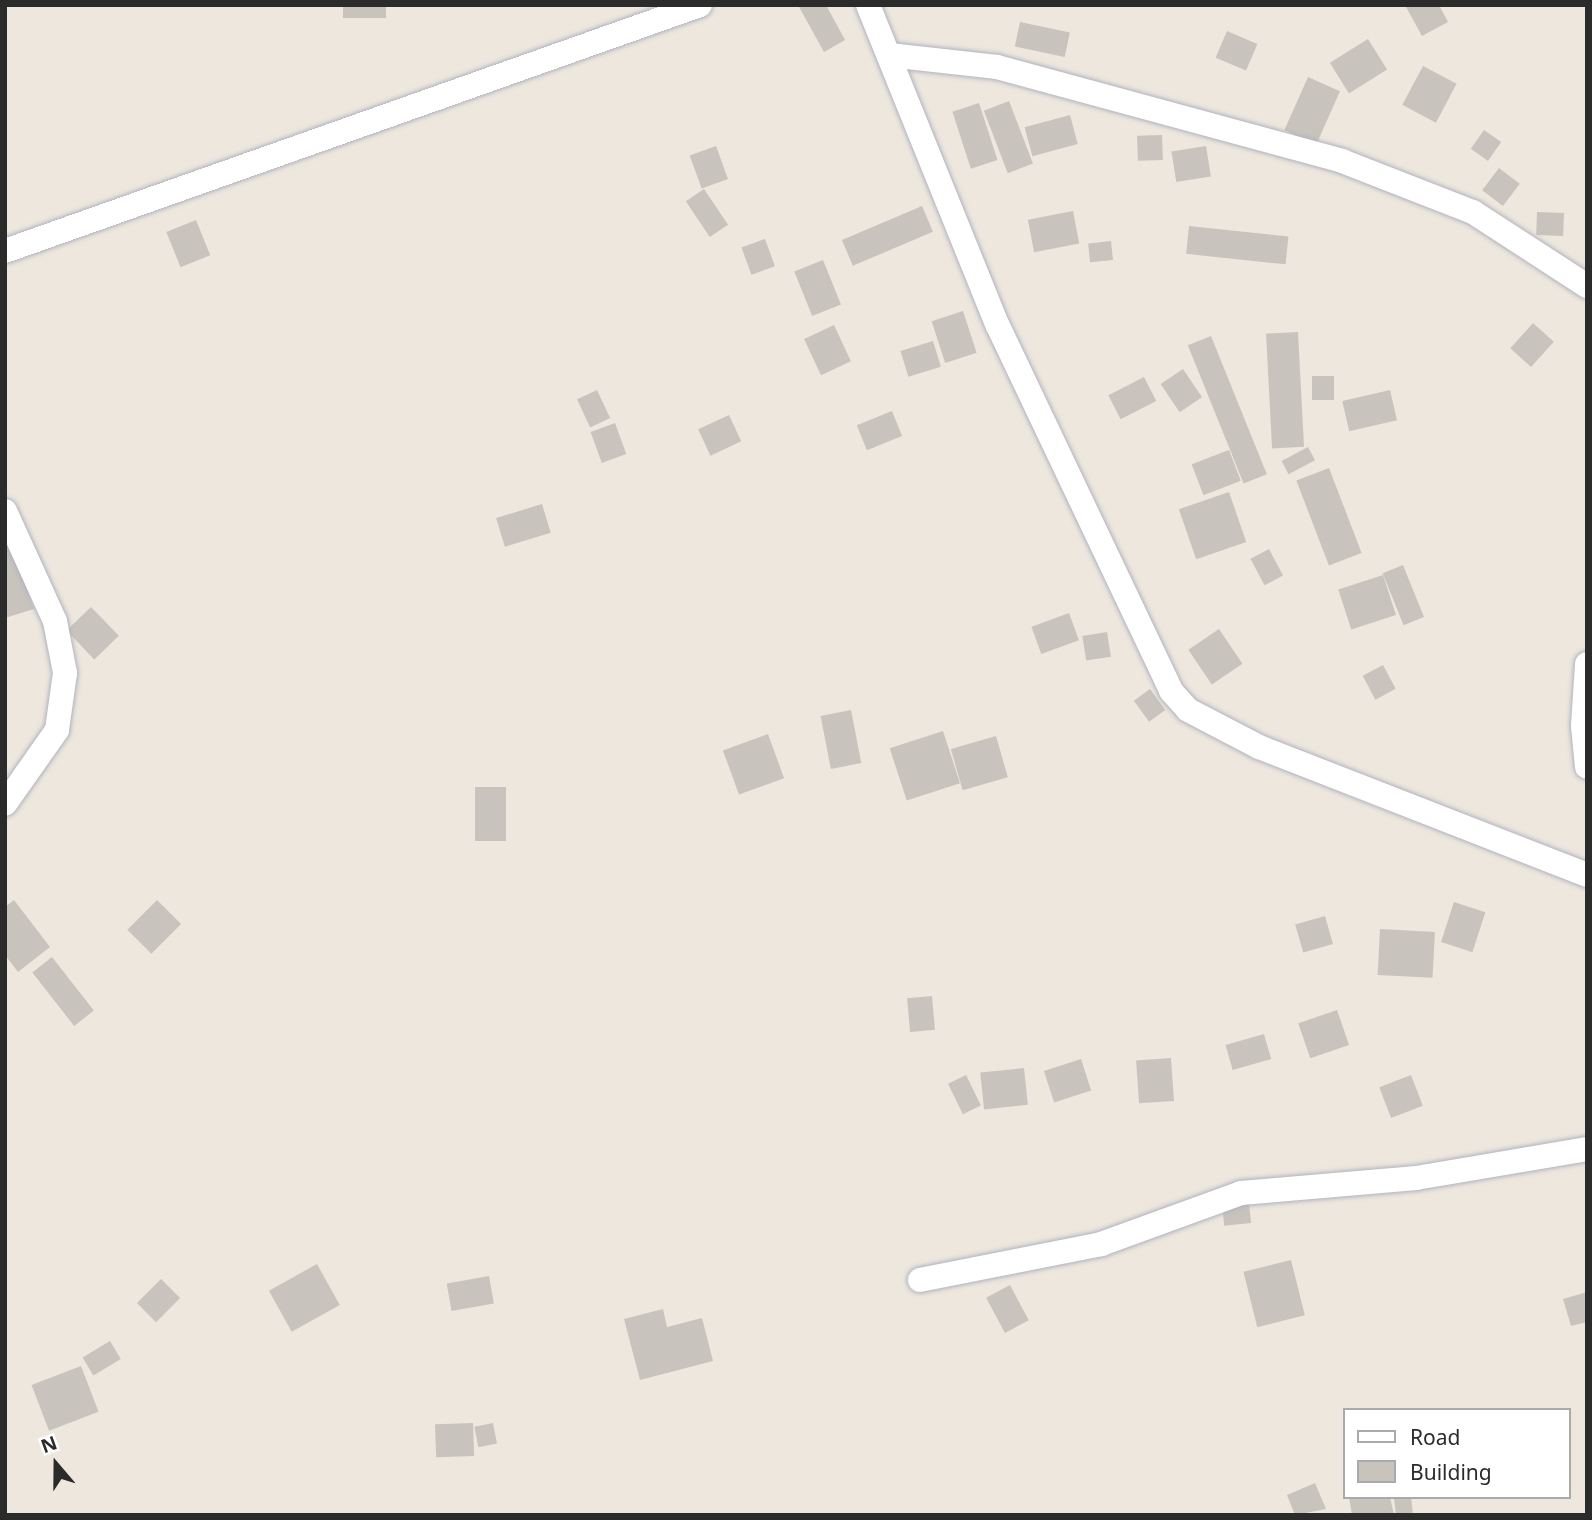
<!DOCTYPE html>
<style>
body{margin:0}
#map{position:relative;width:1592px;height:1520px;overflow:hidden;background:#ede7de;font-family:"Noto Sans",sans-serif}
div>[style]{position:absolute}
[style*='--x']{left:calc(var(--x)*1px);top:calc(var(--y)*1px);width:calc(var(--w)*1px);rotate:calc(var(--a)*1deg)}
.building>*{inset:0;background:#c8c4bd;transform-origin:0 0}
.roads{filter:drop-shadow(0 0 2px #b1b3be) drop-shadow(0 0 2px #b1b3be)}
.street>*{height:24px;margin:-12px;padding:0 12px;transform-origin:12px;border-radius:12px;background:#fff}
span{translate:-50% -50%;white-space:nowrap;text-align:center;line-height:1.15;-webkit-text-stroke:5px #fff;paint-order:stroke}
.frame{position:absolute;inset:0;border:7px solid #2b2b2b;pointer-events:none}
.legend{position:absolute;left:1343px;top:1408px;width:228px;height:91px;box-sizing:border-box;background:#fff;border:2px solid #aaa;margin:0;padding:9px 12px;list-style:none;font-size:21px;color:#2b2b2b}
.legend li{display:flex;align-items:center;gap:14px;height:35px}
.legend b{width:35px;border:2px solid #aaa}
.north{position:absolute;left:21px;top:1429px;width:70px;height:70px;-webkit-text-stroke:5px #fff;paint-order:stroke;rotate:340deg;font-size:19px;font-weight:700;line-height:28px;text-align:center;color:#2b2b2b}
.north::after{content:'';display:block;margin:auto;width:24px;height:32px;background:#2b2b2b;clip-path:polygon(50% 0,100% 100%,50% 72%,0 100%)}
</style>
<div id="map">
<div class="building">
<div style="left:343px;top:5px;width:43px;height:13px"></div>
<div style="clip-path:polygon(798px 5px,826px 5px,845px 40px,824px 52px)"></div>
<div style="clip-path:polygon(1405px 5px,1439px 5px,1448px 22px,1422px 36px)"></div>
<div style="left:1020px;top:22px;width:51px;height:25px;rotate:12deg"></div>
<div style="left:1227px;top:31px;width:33px;height:29px;rotate:23deg"></div>
<div style="left:1368px;top:39px;width:36px;height:45px;rotate:58deg"></div>
<div style="left:1423px;top:66px;width:38px;height:44px;rotate:28deg"></div>
<div style="left:1308px;top:77px;width:35px;height:58px;rotate:24deg"></div>
<div style="left:1009px;top:101px;width:67px;height:27px;rotate:69deg"></div>
<div style="left:979px;top:103px;width:60px;height:28px;rotate:72deg"></div>
<div style="left:1070px;top:115px;width:30px;height:47px;rotate:75deg"></div>
<div style="left:1484px;top:130px;width:21px;height:23px;rotate:35deg"></div>
<div style="left:1162px;top:135px;width:25px;height:25px;rotate:88deg"></div>
<div style="left:716px;top:146px;width:35px;height:28px;rotate:70deg"></div>
<div style="left:1206px;top:146px;width:31px;height:35px;rotate:81deg"></div>
<div style="left:1499px;top:168px;width:26px;height:28px;rotate:37deg"></div>
<div style="left:704px;top:189px;width:43px;height:22px;rotate:56deg"></div>
<div style="left:922px;top:206px;width:28px;height:87px;rotate:67deg"></div>
<div style="left:1073px;top:211px;width:33px;height:46px;rotate:79deg"></div>
<div style="left:1537px;top:212px;width:27px;height:23px;rotate:2deg"></div>
<div style="left:196px;top:220px;width:38px;height:32px;rotate:68deg"></div>
<div style="left:1189px;top:226px;width:100px;height:28px;rotate:6deg"></div>
<div style="left:765px;top:239px;width:29px;height:25px;rotate:70deg"></div>
<div style="left:1111px;top:241px;width:19px;height:23px;rotate:84deg"></div>
<div style="left:823px;top:260px;width:48px;height:31px;rotate:68deg"></div>
<div style="left:963px;top:311px;width:44px;height:33px;rotate:72deg"></div>
<div style="left:1533px;top:323px;width:28px;height:34px;rotate:42deg"></div>
<div style="left:834px;top:325px;width:40px;height:33px;rotate:65deg"></div>
<div style="left:1298px;top:332px;width:115px;height:32px;rotate:87deg"></div>
<div style="left:1211px;top:336px;width:149px;height:25px;rotate:68deg"></div>
<div style="left:933px;top:341px;width:27px;height:34px;rotate:73deg"></div>
<div style="left:1183px;top:369px;width:34px;height:27px;rotate:56deg"></div>
<div style="left:1312px;top:376px;width:22px;height:24px"></div>
<div style="left:1144px;top:377px;width:27px;height:40px;rotate:63deg"></div>
<div style="left:597px;top:390px;width:31px;height:22px;rotate:65deg"></div>
<div style="left:1390px;top:390px;width:31px;height:49px;rotate:77deg"></div>
<div style="left:892px;top:411px;width:27px;height:38px;rotate:68deg"></div>
<div style="left:729px;top:415px;width:29px;height:34px;rotate:65deg"></div>
<div style="left:615px;top:423px;width:33px;height:26px;rotate:70deg"></div>
<div style="left:1308px;top:447px;width:15px;height:30px;rotate:62deg"></div>
<div style="left:1229px;top:450px;width:33px;height:40px;rotate:69deg"></div>
<div style="left:1329px;top:468px;width:91px;height:35px;rotate:69deg"></div>
<div style="left:1229px;top:492px;width:53px;height:53px;rotate:71deg"></div>
<div style="left:542px;top:504px;width:30px;height:48px;rotate:73deg"></div>
<div style="clip-path:polygon(5px 527px,34px 609px,5px 618px)"></div>
<div style="left:1269px;top:549px;width:30px;height:21px;rotate:62deg"></div>
<div style="left:1403px;top:565px;width:56px;height:22px;rotate:68deg"></div>
<div style="left:1383px;top:575px;width:42px;height:47px;rotate:72deg"></div>
<div style="left:91px;top:607px;width:40px;height:34px;rotate:46deg"></div>
<div style="left:1069px;top:613px;width:29px;height:40px;rotate:70deg"></div>
<div style="left:1219px;top:629px;width:42px;height:37px;rotate:56deg"></div>
<div style="left:1107px;top:632px;width:25px;height:25px;rotate:81deg"></div>
<div style="left:1383px;top:665px;width:27px;height:23px;rotate:62deg"></div>
<div style="left:1150px;top:689px;width:26px;height:20px;rotate:54deg"></div>
<div style="left:851px;top:710px;width:54px;height:31px;rotate:79deg"></div>
<div style="left:943px;top:731px;width:55px;height:56px;rotate:72deg"></div>
<div style="left:768px;top:734px;width:47px;height:48px;rotate:70deg"></div>
<div style="left:996px;top:736px;width:43px;height:47px;rotate:74deg"></div>
<div style="left:475px;top:787px;width:31px;height:54px"></div>
<div style="clip-path:polygon(14px 900px,50px 947px,18px 972px,5px 955px,5px 907px)"></div>
<div style="left:157px;top:900px;width:34px;height:42px;rotate:45deg"></div>
<div style="left:1454px;top:902px;width:33px;height:42px;rotate:18deg"></div>
<div style="left:1325px;top:916px;width:29px;height:31px;rotate:74deg"></div>
<div style="left:1380px;top:929px;width:55px;height:46px;rotate:3deg"></div>
<div style="left:52px;top:957px;width:68px;height:25px;rotate:52deg"></div>
<div style="left:932px;top:996px;width:34px;height:25px;rotate:85deg"></div>
<div style="left:1337px;top:1010px;width:37px;height:41px;rotate:71deg"></div>
<div style="left:1264px;top:1034px;width:26px;height:40px;rotate:74deg"></div>
<div style="left:1171px;top:1058px;width:43px;height:35px;rotate:86deg"></div>
<div style="left:1081px;top:1059px;width:33px;height:39px;rotate:72deg"></div>
<div style="left:1024px;top:1068px;width:37px;height:44px;rotate:84deg"></div>
<div style="left:966px;top:1075px;width:34px;height:20px;rotate:64deg"></div>
<div style="left:1411px;top:1075px;width:33px;height:34px;rotate:69deg"></div>
<div style="left:1249px;top:1203px;width:20px;height:27px;rotate:84deg"></div>
<div style="left:1291px;top:1260px;width:57px;height:49px;rotate:76deg"></div>
<div style="left:317px;top:1264px;width:47px;height:55px;rotate:61deg"></div>
<div style="left:489px;top:1276px;width:28px;height:43px;rotate:80deg"></div>
<div style="left:161px;top:1279px;width:27px;height:34px;rotate:45deg"></div>
<div style="left:1010px;top:1285px;width:40px;height:27px;rotate:62deg"></div>
<div style="clip-path:polygon(1587px 1292px,1587px 1322px,1571px 1326px,1563px 1299px)"></div>
<div style="clip-path:polygon(663px 1309px,667px 1327px,702px 1318px,713px 1361px,640px 1380px,624px 1319px)"></div>
<div style="left:110px;top:1341px;width:21px;height:32px;rotate:59deg"></div>
<div style="left:81px;top:1366px;width:49px;height:53px;rotate:69deg"></div>
<div style="left:473px;top:1423px;width:33px;height:38px;rotate:88deg"></div>
<div style="left:493px;top:1423px;width:21px;height:19px;rotate:79deg"></div>
<div style="clip-path:polygon(1315px 1483px,1326px 1509px,1295px 1515px,1287px 1495px)"></div>
<div style="clip-path:polygon(1349px 1497px,1390px 1497px,1394px 1515px,1352px 1515px)"></div>
<div style="clip-path:polygon(1394px 1497px,1411px 1497px,1413px 1515px,1396px 1515px)"></div>
</div>
<div class="roads">
<div class="street">
<div style="--x:868;--y:5;--w:346;--a:68"></div>
<div style="--x:998;--y:326;--w:404;--a:64.6"></div>
<div style="--x:1171;--y:691;--w:25;--a:48"></div>
<div style="--x:1188;--y:710;--w:80;--a:27.5"></div>
<div style="--x:1259;--y:747;--w:352;--a:21.3"></div>
<div style="--x:889;--y:55;--w:109;--a:6.3"></div>
<div style="--x:997;--y:67;--w:358;--a:15.2"></div>
<div style="--x:1342;--y:161;--w:141;--a:21.3"></div>
<div style="--x:1473;--y:212;--w:136;--a:33"></div>
<div style="--x:5;--y:251;--w:737;--a:-19.49"></div>
<div style="--x:5;--y:511;--w:121;--a:65.6"></div>
<div style="--x:55;--y:621;--w:53;--a:79.1"></div>
<div style="--x:65;--y:673;--w:58;--a:98"></div>
<div style="--x:57;--y:730;--w:90;--a:125.1"></div>
<div style="--x:1587;--y:664;--w:62;--a:93.7"></div>
<div style="--x:1583;--y:726;--w:41;--a:84.4"></div>
<div style="--x:920;--y:1280;--w:185;--a:-11.2"></div>
<div style="--x:1101;--y:1244;--w:149;--a:-20"></div>
<div style="--x:1241;--y:1193;--w:176;--a:-4.9"></div>
<div style="--x:1416;--y:1178;--w:173;--a:-9.6"></div>
</div>
</div>
<div class="frame"></div>
<ul class="legend">
<li><b style="height:9px;background:#fff"></b>Road</li>
<li><b style="height:19px;background:#c8c4bd"></b>Building</li>
</ul>
<div class="north">N</div>
</div>
